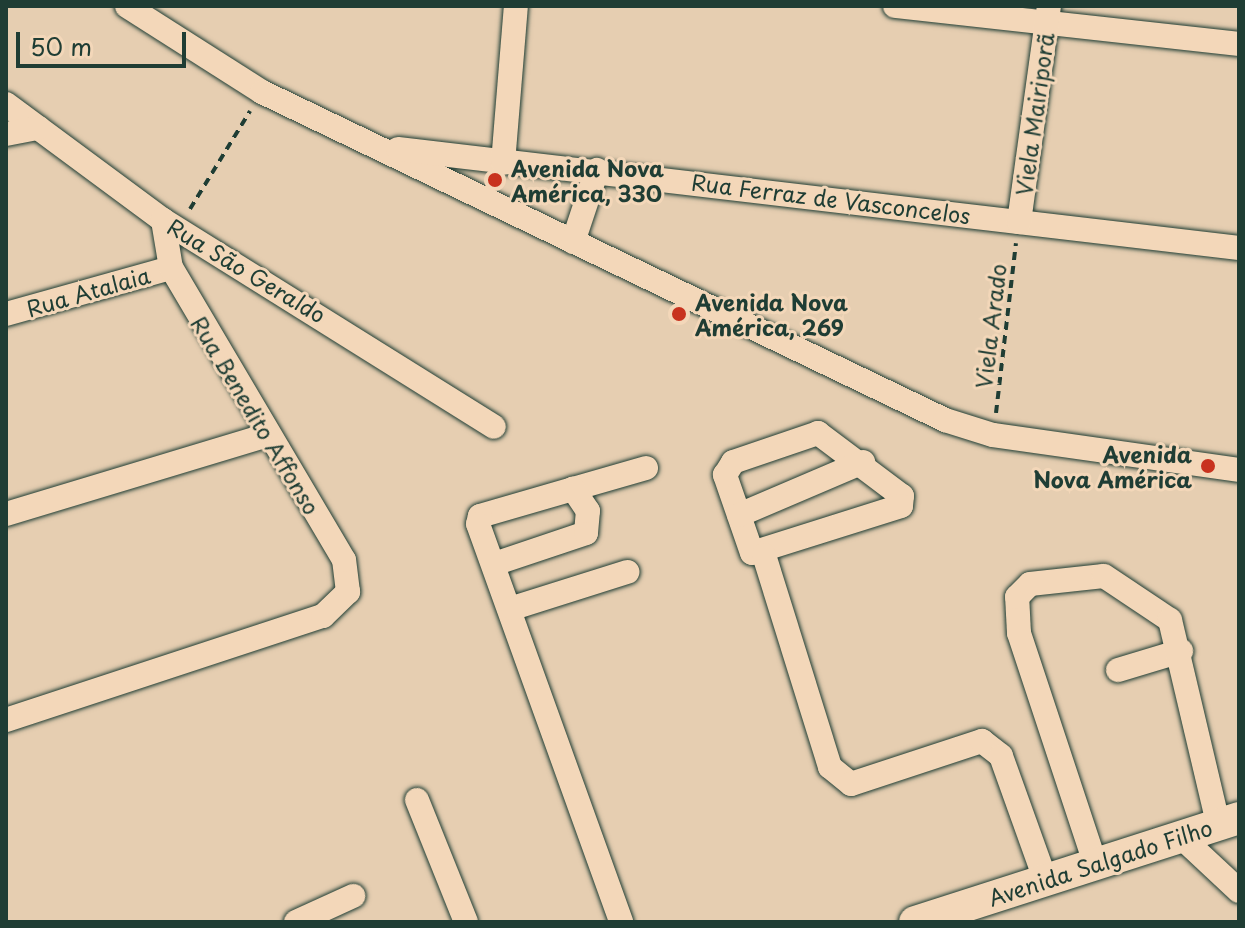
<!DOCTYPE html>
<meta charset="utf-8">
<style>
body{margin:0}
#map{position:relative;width:1245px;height:928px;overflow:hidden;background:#e6ceb1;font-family:"Playpen Sans",sans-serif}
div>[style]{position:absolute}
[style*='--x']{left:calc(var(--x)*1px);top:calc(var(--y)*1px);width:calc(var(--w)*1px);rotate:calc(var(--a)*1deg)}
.path>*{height:4px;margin-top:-2px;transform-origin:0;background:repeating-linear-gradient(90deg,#1f3d34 0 8px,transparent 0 14px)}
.roads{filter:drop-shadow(0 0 2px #1f3d34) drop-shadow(0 0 2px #1f3d34)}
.minor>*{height:24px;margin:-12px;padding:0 12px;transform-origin:12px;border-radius:12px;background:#f3d7b9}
.major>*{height:32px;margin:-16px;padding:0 16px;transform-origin:16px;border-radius:16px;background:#f3d7b9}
.dots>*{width:22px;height:22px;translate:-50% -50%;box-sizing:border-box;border:4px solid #f3d7b9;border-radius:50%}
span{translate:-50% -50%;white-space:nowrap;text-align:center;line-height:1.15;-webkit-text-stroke:6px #f3d7b9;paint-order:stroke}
.street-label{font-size:22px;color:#1f3d34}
.poi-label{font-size:22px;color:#1f3d34;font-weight:700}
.left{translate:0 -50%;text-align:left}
.right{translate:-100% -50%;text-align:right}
.frame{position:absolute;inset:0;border:8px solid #1f3d34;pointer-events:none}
.scale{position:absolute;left:16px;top:32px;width:170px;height:36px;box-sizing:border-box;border:4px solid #1f3d34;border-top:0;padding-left:10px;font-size:24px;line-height:28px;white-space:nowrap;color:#1f3d34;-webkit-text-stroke:6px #f3d7b9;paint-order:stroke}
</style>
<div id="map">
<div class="path">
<div style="--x:190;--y:209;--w:115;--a:-58.5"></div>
<div style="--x:996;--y:413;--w:171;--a:-83.3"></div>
</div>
<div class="roads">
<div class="minor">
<div style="--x:127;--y:6;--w:160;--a:32.5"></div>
<div style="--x:262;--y:92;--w:758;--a:25.65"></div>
<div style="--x:945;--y:420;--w:50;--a:17.4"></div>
<div style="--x:993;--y:435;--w:248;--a:8.1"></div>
<div style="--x:895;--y:6;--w:346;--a:6.3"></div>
<div style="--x:6;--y:104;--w:195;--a:36.5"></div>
<div style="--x:163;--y:220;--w:390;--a:32"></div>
<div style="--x:6;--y:134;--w:33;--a:-11"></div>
<div style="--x:398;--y:149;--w:847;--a:6.71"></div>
<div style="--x:503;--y:163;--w:158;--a:-85.3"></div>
<div style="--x:1019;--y:222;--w:218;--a:-82.1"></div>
<div style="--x:573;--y:242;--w:76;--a:-71.6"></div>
<div style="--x:6;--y:314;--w:171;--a:-15.6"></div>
<div style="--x:818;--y:433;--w:105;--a:36.9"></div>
<div style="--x:902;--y:496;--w:10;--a:96"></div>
<div style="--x:901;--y:506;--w:156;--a:162.5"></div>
<div style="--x:752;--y:553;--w:83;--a:-109.1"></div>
<div style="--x:725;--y:475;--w:15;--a:-58"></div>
<div style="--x:733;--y:462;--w:90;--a:-18.8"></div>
<div style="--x:573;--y:489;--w:76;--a:-16"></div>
<div style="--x:6;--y:514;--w:270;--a:-16.8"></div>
<div style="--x:739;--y:515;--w:135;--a:-23.1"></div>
<div style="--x:764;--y:555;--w:222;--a:72.7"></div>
<div style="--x:830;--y:767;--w:27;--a:39"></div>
<div style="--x:851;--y:784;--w:138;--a:-18.2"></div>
<div style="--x:982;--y:741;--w:24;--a:38"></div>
<div style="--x:1001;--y:756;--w:131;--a:70.3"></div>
<div style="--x:494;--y:564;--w:97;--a:-18.6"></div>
<div style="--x:586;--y:533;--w:22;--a:-85"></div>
<div style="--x:588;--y:511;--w:27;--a:-124"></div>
<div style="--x:573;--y:489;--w:97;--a:163.8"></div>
<div style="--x:480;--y:516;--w:8;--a:104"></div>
<div style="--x:478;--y:524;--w:423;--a:70.2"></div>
<div style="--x:513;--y:608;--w:120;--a:-17.5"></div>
<div style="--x:1118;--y:670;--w:66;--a:-16.8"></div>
<div style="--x:6;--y:720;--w:334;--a:-18.2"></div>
<div style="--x:323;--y:616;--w:35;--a:-44"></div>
<div style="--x:348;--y:592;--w:32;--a:-97"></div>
<div style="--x:344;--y:560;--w:339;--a:-120.6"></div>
<div style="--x:171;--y:268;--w:49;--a:-99.5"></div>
<div style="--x:417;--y:800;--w:131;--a:68.1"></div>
<div style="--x:1179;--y:835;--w:82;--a:43"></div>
<div style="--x:1095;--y:863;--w:242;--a:-108.3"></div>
<div style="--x:1019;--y:633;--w:36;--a:-93"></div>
<div style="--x:1017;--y:597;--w:18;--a:-45"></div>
<div style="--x:1030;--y:584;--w:74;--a:-6.2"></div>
<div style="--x:1104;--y:576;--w:79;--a:33.7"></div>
<div style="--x:1170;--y:620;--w:209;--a:76.7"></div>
<div style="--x:296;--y:922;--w:63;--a:-24.5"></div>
</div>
<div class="major">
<div style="--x:915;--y:922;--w:340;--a:-17.8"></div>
</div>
</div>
<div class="dots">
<div style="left:495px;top:180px;background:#c8321e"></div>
<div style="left:679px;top:314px;background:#c8321e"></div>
<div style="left:1208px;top:466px;background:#c8321e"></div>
</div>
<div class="street-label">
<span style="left:1034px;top:114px;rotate:-82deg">Viela Mairiporã</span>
<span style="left:831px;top:198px;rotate:7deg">Rua Ferraz de Vasconcelos</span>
<span style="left:247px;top:270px;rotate:31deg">Rua São Geraldo</span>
<span style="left:88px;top:291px;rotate:-16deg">Rua Atalaia</span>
<span style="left:990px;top:326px;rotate:-83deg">Viela Arado</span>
<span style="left:256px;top:415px;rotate:59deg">Rua Benedito Affonso</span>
<span style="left:1100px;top:862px;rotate:-18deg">Avenida Salgado Filho</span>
</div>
<div class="poi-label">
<span class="left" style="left:511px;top:180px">Avenida Nova<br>América, 330</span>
<span class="left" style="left:695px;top:314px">Avenida Nova<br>América, 269</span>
<span class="right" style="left:1192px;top:466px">Avenida<br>Nova América</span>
</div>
<div class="frame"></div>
<div class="scale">50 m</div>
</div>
